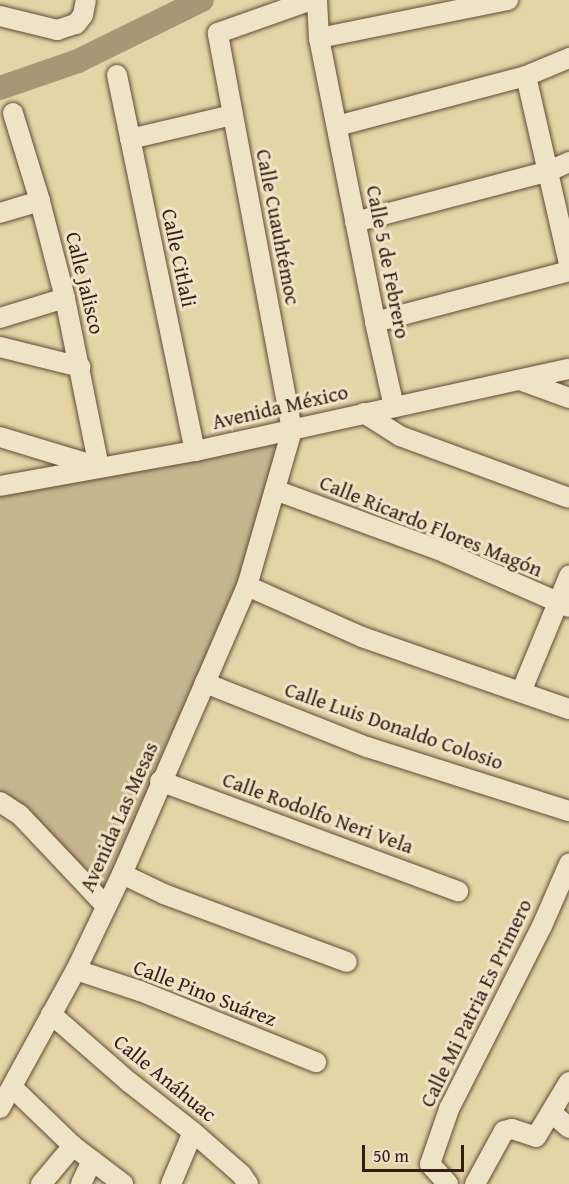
<!DOCTYPE html>
<meta charset="utf-8">
<style>
body{margin:0}
#map{position:relative;width:569px;height:1184px;overflow:hidden;background:#e5d4a7;font-family:"Gentium Book Plus",serif}
div>[style]{position:absolute}
[style*='--x']{left:calc(var(--x)*1px);top:calc(var(--y)*1px);width:calc(var(--w)*1px);rotate:calc(var(--a)*1deg)}
.green>*{inset:0;background:#c7b58e}
.river>*{height:24px;margin:-12px;padding:0 12px;transform-origin:12px;border-radius:12px;background:#a99675}
.roads{filter:drop-shadow(0 0 2px #614b38) drop-shadow(0 0 2px #614b38)}
.minor>*{height:20px;margin:-10px;padding:0 10px;transform-origin:10px;border-radius:10px;background:#eee3c6}
span{translate:-50% -50%;white-space:nowrap;text-align:center;line-height:1.15;-webkit-text-stroke:6px #eee3c6;paint-order:stroke}
.street-label{font-size:21px;color:#351d13}
.scale{position:absolute;left:362px;top:1145px;width:102px;height:27px;box-sizing:border-box;border:3px solid #351d13;border-top:0;padding-left:8px;font-size:18px;line-height:21px;white-space:nowrap;color:#351d13;-webkit-text-stroke:4px #eee3c6;paint-order:stroke}
</style>
<div id="map">
<div class="green">
<div style="clip-path:polygon(292px 430px,247px 586px,105px 905px,0 802px,0 486px)"></div>
</div>
<div class="river">
<div style="--x:0;--y:88;--w:83;--a:-19.1"></div>
<div style="--x:78;--y:61;--w:138;--a:-26.2"></div>
</div>
<div class="roads">
<div class="minor">
<div style="--x:317;--y:0;--w:38;--a:87"></div>
<div style="--x:319;--y:38;--w:289;--a:78.8"></div>
<div style="--x:375;--y:322;--w:87;--a:77.4"></div>
<div style="--x:0;--y:16;--w:59;--a:13.8"></div>
<div style="--x:57;--y:30;--w:20;--a:-18"></div>
<div style="--x:76;--y:24;--w:11;--a:-52"></div>
<div style="--x:83;--y:15;--w:15;--a:-79"></div>
<div style="--x:319;--y:38;--w:193;--a:-11.4"></div>
<div style="--x:117;--y:75;--w:384;--a:78.3"></div>
<div style="--x:526;--y:76;--w:192;--a:77.1"></div>
<div style="--x:337;--y:126;--w:196;--a:-14.8"></div>
<div style="--x:526;--y:76;--w:47;--a:-22.7"></div>
<div style="--x:130;--y:139;--w:105;--a:-13.2"></div>
<div style="--x:0;--y:213;--w:42;--a:-16.7"></div>
<div style="--x:355;--y:222;--w:201;--a:-14.7"></div>
<div style="--x:549;--y:171;--w:22;--a:-24"></div>
<div style="--x:0;--y:318;--w:68;--a:-17.1"></div>
<div style="--x:375;--y:322;--w:201;--a:-14.7"></div>
<div style="--x:0;--y:347;--w:83;--a:13.9"></div>
<div style="--x:520;--y:380;--w:52;--a:20.2"></div>
<div style="--x:364;--y:413;--w:43;--a:32.6"></div>
<div style="--x:400;--y:436;--w:180;--a:20.1"></div>
<div style="--x:0;--y:437;--w:103;--a:16.9"></div>
<div style="--x:99;--y:467;--w:172;--a:-101.4"></div>
<div style="--x:65;--y:298;--w:100;--a:-104.5"></div>
<div style="--x:40;--y:201;--w:92;--a:-107.1"></div>
<div style="--x:0;--y:486;--w:198;--a:-10.2"></div>
<div style="--x:195;--y:451;--w:383;--a:-12.4"></div>
<div style="--x:275;--y:490;--w:180;--a:20.1"></div>
<div style="--x:444;--y:552;--w:137;--a:23.7"></div>
<div style="--x:247;--y:586;--w:126;--a:23.9"></div>
<div style="--x:362;--y:637;--w:219;--a:19.2"></div>
<div style="--x:205;--y:683;--w:174;--a:21.6"></div>
<div style="--x:367;--y:747;--w:212;--a:17.6"></div>
<div style="--x:521;--y:692;--w:126;--a:-67.5"></div>
<div style="--x:160;--y:781;--w:318;--a:20.3"></div>
<div style="--x:0;--y:802;--w:24;--a:33"></div>
<div style="--x:20;--y:815;--w:124;--a:46.6"></div>
<div style="--x:122;--y:874;--w:47;--a:25.5"></div>
<div style="--x:164;--y:894;--w:195;--a:20.4"></div>
<div style="--x:76;--y:970;--w:67;--a:18.2"></div>
<div style="--x:140;--y:991;--w:190;--a:22"></div>
<div style="--x:51;--y:1014;--w:103;--a:41.1"></div>
<div style="--x:129;--y:1082;--w:81;--a:38"></div>
<div style="--x:193;--y:1132;--w:64;--a:41.2"></div>
<div style="--x:241;--y:1174;--w:12;--a:55"></div>
<div style="--x:13;--y:1088;--w:83;--a:44"></div>
<div style="--x:73;--y:1146;--w:63;--a:37.2"></div>
<div style="--x:0;--y:1108;--w:158;--a:-61.2"></div>
<div style="--x:76;--y:970;--w:106;--a:-64.4"></div>
<div style="--x:122;--y:874;--w:208;--a:-66.5"></div>
<div style="--x:205;--y:683;--w:106;--a:-66.6"></div>
<div style="--x:247;--y:586;--w:162;--a:-73.9"></div>
<div style="--x:292;--y:430;--w:404;--a:-100.6"></div>
<div style="--x:218;--y:33;--w:99;--a:-19.5"></div>
<div style="--x:552;--y:1113;--w:23;--a:41"></div>
<div style="--x:41;--y:1184;--w:50;--a:-49.9"></div>
<div style="--x:81;--y:1184;--w:26;--a:-65"></div>
<div style="--x:171;--y:1184;--w:56;--a:-67.1"></div>
<div style="--x:448;--y:1184;--w:27;--a:-132"></div>
<div style="--x:430;--y:1164;--w:58;--a:-70.9"></div>
<div style="--x:449;--y:1109;--w:205;--a:-63.1"></div>
<div style="--x:542;--y:926;--w:68;--a:-66.5"></div>
<div style="--x:475;--y:1184;--w:60;--a:-61.3"></div>
<div style="--x:504;--y:1131;--w:8;--a:-14"></div>
<div style="--x:512;--y:1129;--w:25;--a:18"></div>
<div style="--x:536;--y:1137;--w:64;--a:-59"></div>
</div>
</div>
<div class="street-label">
<span style="left:278px;top:227px;rotate:79deg">Calle Cuauhtémoc</span>
<span style="left:179px;top:258px;rotate:78deg">Calle Citlali</span>
<span style="left:388px;top:262px;rotate:79deg">Calle 5 de Febrero</span>
<span style="left:85px;top:283px;rotate:76deg">Calle Jalisco</span>
<span style="left:280px;top:407px;rotate:-13deg">Avenida México</span>
<span style="left:431px;top:526px;rotate:22deg">Calle Ricardo Flores Magón</span>
<span style="left:394px;top:726px;rotate:19deg">Calle Luis Donaldo Colosio</span>
<span style="left:318px;top:813px;rotate:20deg">Calle Rodolfo Neri Vela</span>
<span style="left:119px;top:817px;rotate:-66deg">Avenida Las Mesas</span>
<span style="left:205px;top:993px;rotate:21deg">Calle Pino Suárez</span>
<span style="left:476px;top:1003px;rotate:-64deg">Calle Mi Patria Es Primero</span>
<span style="left:165px;top:1078px;rotate:39deg">Calle Anáhuac</span>
</div>
<div class="scale">50 m</div>
</div>
